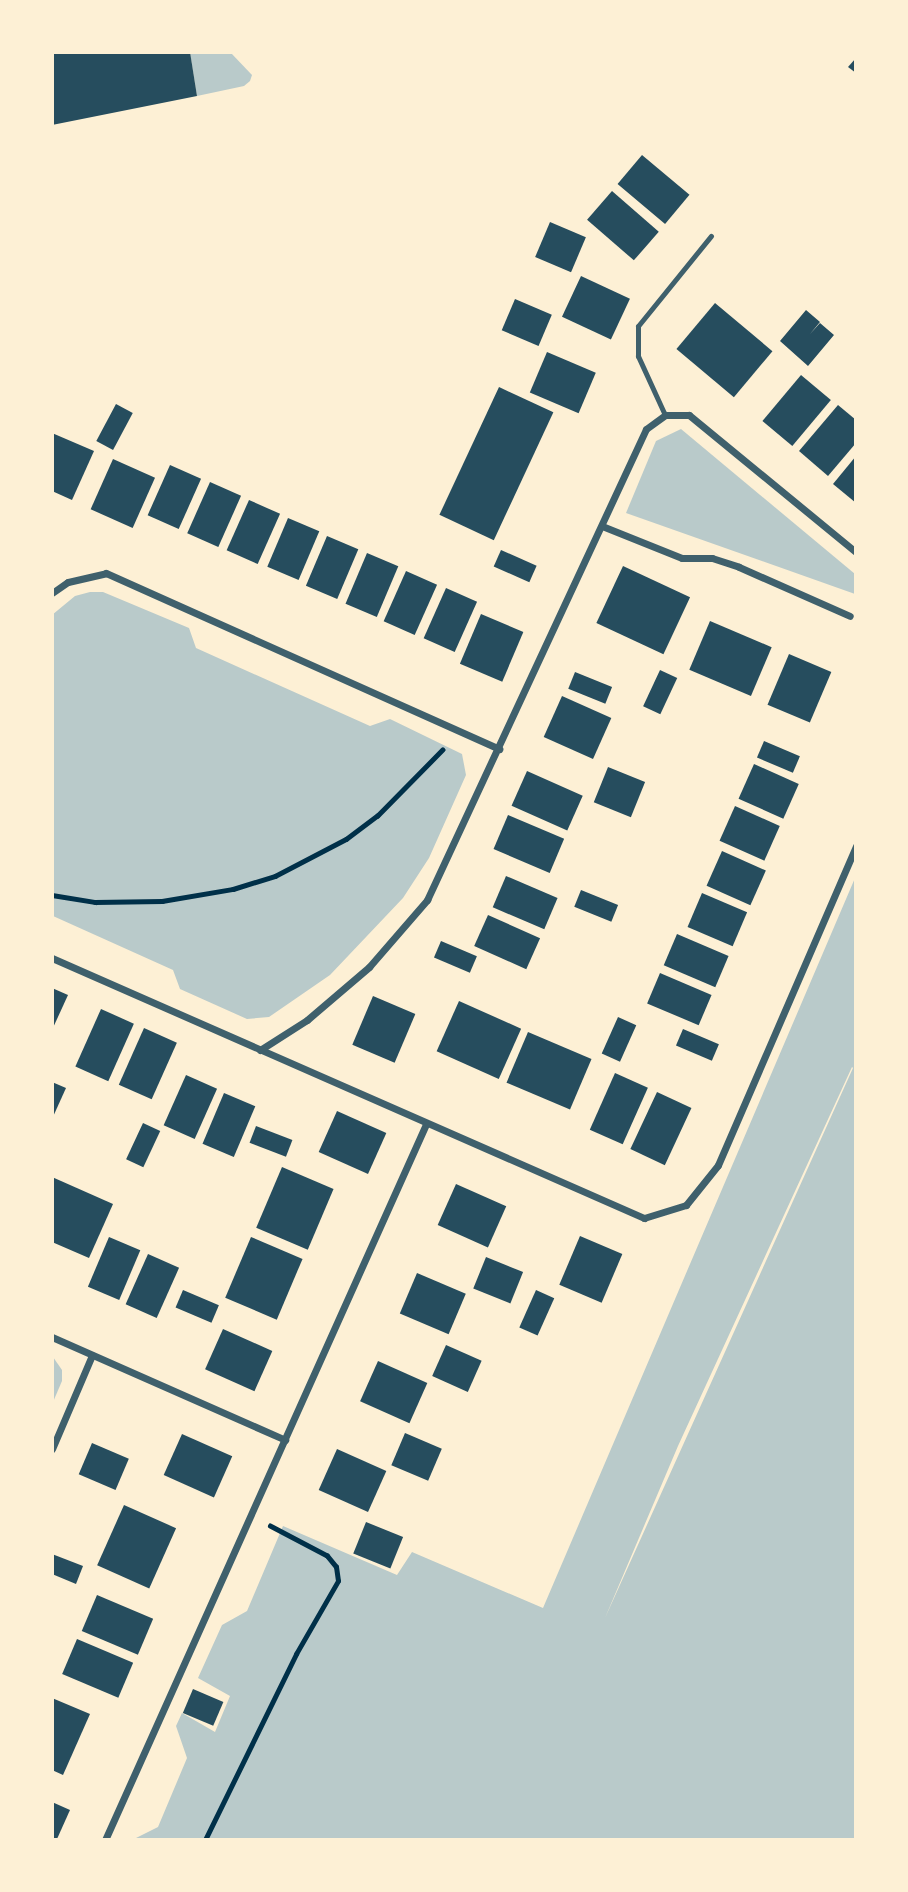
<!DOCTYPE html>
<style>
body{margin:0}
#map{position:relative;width:908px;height:1892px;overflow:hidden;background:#fdf0d5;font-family:Lora,serif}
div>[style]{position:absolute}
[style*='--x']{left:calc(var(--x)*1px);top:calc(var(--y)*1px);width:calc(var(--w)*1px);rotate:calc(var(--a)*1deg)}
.green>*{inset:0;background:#b9caca}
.building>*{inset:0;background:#264d5e;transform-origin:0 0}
.path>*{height:4.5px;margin:-2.25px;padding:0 2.25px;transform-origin:2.25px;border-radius:2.25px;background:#003049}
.service>*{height:5px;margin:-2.5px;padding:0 2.5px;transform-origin:2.5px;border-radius:2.5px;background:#3f606c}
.minor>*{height:7px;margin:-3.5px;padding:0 3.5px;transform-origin:3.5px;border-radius:3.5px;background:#3f606c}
span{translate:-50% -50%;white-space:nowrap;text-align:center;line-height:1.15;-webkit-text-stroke:5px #fdf0d5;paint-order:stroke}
.frame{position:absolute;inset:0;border:54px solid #fdf0d5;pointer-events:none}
</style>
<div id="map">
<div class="green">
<div style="clip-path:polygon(190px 53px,231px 53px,252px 75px,250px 81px,244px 86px,197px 96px)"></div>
<div style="clip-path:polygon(681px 429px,855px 574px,855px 594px,626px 513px,656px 441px)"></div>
<div style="clip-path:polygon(90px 592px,103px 592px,189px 628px,196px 648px,370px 726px,390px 719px,462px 754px,466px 775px,429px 858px,403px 898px,330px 975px,269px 1017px,247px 1019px,180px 989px,173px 970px,53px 916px,52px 615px,75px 596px)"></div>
<div style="clip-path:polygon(evenodd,855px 878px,855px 1839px,132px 1840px,158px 1827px,187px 1758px,176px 1726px,182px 1713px,215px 1732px,230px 1696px,198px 1678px,222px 1625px,247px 1611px,283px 1526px,397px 1575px,412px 1552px,543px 1608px,855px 878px,852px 1067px,853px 1068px,605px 1618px,678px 1446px,852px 1067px)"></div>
<div style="clip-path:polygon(53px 1357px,62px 1370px,62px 1381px,53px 1402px)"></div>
</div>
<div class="building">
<div style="clip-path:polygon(52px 52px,190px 52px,197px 96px,52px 125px)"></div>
<div style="clip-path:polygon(856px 58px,856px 73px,848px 67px)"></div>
<div style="left:642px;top:155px;width:62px;height:38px;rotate:40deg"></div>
<div style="left:612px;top:191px;width:62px;height:38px;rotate:41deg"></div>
<div style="left:550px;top:222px;width:39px;height:38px;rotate:23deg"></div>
<div style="left:581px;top:276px;width:54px;height:45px;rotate:25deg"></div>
<div style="left:515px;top:299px;width:40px;height:34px;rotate:23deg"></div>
<div style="left:715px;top:303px;width:75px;height:60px;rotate:40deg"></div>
<div style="clip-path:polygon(806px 310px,820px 322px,810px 334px,820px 323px,834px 335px,808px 366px,780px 341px)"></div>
<div style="left:547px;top:352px;width:53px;height:44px;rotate:23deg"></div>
<div style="left:801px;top:375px;width:39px;height:60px;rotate:40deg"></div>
<div style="left:499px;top:387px;width:60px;height:141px;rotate:25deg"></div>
<div style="left:116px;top:404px;width:19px;height:42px;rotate:28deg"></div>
<div style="clip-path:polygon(838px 405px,856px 420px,856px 443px,828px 476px,799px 451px)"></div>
<div style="clip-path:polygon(52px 433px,94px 451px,72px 500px,52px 491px)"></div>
<div style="clip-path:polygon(856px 456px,856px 503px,833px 484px)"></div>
<div style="left:113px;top:459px;width:46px;height:55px;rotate:24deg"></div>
<div style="left:170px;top:465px;width:34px;height:55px;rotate:24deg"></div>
<div style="left:210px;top:482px;width:34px;height:56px;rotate:24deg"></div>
<div style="left:249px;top:500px;width:34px;height:55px;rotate:24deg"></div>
<div style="left:288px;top:518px;width:34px;height:53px;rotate:23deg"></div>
<div style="left:327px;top:536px;width:34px;height:54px;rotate:23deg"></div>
<div style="left:501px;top:550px;width:39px;height:18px;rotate:24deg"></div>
<div style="left:367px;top:553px;width:34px;height:55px;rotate:23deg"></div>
<div style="left:623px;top:566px;width:74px;height:63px;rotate:25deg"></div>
<div style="left:406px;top:571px;width:34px;height:55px;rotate:24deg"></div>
<div style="left:446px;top:588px;width:34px;height:55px;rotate:24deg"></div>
<div style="left:481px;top:614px;width:46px;height:54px;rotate:23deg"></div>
<div style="left:710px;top:621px;width:67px;height:53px;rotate:23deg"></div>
<div style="left:789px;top:654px;width:46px;height:55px;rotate:23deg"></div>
<div style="left:660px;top:670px;width:19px;height:40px;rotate:25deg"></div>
<div style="left:575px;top:672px;width:40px;height:18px;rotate:22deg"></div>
<div style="left:562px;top:696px;width:54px;height:45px;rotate:24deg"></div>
<div style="left:764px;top:741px;width:39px;height:18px;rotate:23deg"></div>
<div style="left:754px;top:764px;width:49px;height:38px;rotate:24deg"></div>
<div style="left:608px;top:767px;width:40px;height:38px;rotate:22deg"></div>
<div style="left:527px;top:771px;width:61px;height:38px;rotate:24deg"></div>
<div style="left:735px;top:806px;width:49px;height:38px;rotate:24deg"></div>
<div style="left:508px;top:815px;width:61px;height:37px;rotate:23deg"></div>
<div style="left:722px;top:851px;width:48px;height:38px;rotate:24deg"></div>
<div style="left:506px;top:876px;width:56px;height:34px;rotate:23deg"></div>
<div style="left:581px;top:890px;width:40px;height:18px;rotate:22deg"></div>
<div style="left:702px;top:893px;width:49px;height:37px;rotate:23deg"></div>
<div style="left:488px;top:915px;width:57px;height:34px;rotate:24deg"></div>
<div style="left:677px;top:934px;width:56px;height:34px;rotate:23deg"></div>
<div style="left:441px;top:941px;width:39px;height:18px;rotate:23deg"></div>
<div style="left:660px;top:973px;width:56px;height:33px;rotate:23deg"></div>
<div style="clip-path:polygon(52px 988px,68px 995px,52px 1030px)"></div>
<div style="left:373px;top:996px;width:46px;height:53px;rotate:23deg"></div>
<div style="left:459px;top:1001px;width:68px;height:55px;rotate:24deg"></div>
<div style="left:101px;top:1009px;width:36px;height:63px;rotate:24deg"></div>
<div style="left:618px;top:1017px;width:20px;height:40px;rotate:24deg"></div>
<div style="left:144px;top:1028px;width:36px;height:62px;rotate:24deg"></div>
<div style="left:683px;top:1029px;width:39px;height:18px;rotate:23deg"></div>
<div style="left:528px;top:1032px;width:69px;height:55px;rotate:23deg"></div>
<div style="left:615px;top:1073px;width:36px;height:62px;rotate:24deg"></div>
<div style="left:186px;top:1075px;width:34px;height:55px;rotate:24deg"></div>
<div style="clip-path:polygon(52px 1082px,66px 1088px,52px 1119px)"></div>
<div style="left:657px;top:1092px;width:38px;height:63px;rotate:25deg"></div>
<div style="left:224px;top:1093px;width:34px;height:55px;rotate:23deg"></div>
<div style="left:337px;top:1111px;width:54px;height:45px;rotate:24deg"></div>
<div style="left:143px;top:1123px;width:19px;height:40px;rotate:25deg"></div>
<div style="left:256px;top:1126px;width:39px;height:18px;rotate:21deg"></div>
<div style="left:282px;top:1167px;width:56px;height:66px;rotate:23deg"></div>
<div style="clip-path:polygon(52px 1177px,113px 1204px,89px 1258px,52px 1242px)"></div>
<div style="left:456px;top:1184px;width:55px;height:45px;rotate:24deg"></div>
<div style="left:580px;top:1236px;width:46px;height:53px;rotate:23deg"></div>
<div style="left:109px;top:1237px;width:34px;height:54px;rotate:23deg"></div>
<div style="left:251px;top:1237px;width:56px;height:66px;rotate:23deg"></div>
<div style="left:148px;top:1254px;width:34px;height:55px;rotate:24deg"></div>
<div style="left:486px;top:1257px;width:40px;height:34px;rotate:22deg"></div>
<div style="left:417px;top:1273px;width:53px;height:44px;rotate:23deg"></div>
<div style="left:183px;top:1290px;width:39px;height:19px;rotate:23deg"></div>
<div style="left:536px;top:1290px;width:20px;height:41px;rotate:24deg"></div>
<div style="left:223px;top:1329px;width:54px;height:44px;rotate:24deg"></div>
<div style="left:446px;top:1345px;width:39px;height:34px;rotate:24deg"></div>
<div style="left:378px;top:1361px;width:54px;height:44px;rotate:24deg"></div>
<div style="left:405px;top:1433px;width:40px;height:35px;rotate:23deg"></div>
<div style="left:182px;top:1434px;width:55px;height:45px;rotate:24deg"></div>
<div style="left:92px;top:1443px;width:40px;height:34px;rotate:23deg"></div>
<div style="left:337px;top:1449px;width:54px;height:45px;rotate:24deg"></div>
<div style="left:124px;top:1505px;width:57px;height:66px;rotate:24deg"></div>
<div style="left:366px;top:1522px;width:40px;height:34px;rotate:22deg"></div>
<div style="clip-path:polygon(52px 1554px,83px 1566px,76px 1584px,52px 1574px)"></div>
<div style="left:97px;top:1595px;width:61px;height:39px;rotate:23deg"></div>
<div style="left:77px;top:1639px;width:61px;height:38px;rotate:23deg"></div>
<div style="left:193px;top:1689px;width:33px;height:26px;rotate:23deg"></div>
<div style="clip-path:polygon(52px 1698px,90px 1714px,63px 1775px,52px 1770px)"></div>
<div style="clip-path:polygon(52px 1802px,70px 1810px,57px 1839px,52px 1839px)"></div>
</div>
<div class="path">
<div style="--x:52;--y:895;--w:44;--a:9.2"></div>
<div style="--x:95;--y:902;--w:67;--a:-0.9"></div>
<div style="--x:162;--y:901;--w:72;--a:-9.6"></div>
<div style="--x:233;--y:889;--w:44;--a:-17.2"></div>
<div style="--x:275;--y:876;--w:80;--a:-27.5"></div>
<div style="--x:346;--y:839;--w:39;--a:-37"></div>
<div style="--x:377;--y:816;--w:93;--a:-45.4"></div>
<div style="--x:205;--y:1840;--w:207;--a:-63.9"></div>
<div style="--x:296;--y:1654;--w:84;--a:-60.1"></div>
<div style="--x:338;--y:1581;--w:14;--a:-98"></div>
<div style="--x:336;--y:1567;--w:14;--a:-129"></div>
<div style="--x:327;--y:1556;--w:64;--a:-152.2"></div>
</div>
<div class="service">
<div style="--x:665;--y:415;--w:65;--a:-114.6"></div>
<div style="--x:638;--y:356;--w:30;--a:-90"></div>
<div style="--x:638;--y:326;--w:116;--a:-51"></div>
</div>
<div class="minor">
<div style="--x:602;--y:526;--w:86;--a:21.8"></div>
<div style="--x:682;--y:558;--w:30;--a:0"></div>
<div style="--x:712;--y:558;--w:28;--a:18"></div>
<div style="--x:739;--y:567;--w:121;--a:23.8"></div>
<div style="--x:52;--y:593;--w:19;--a:-35"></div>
<div style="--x:68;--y:582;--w:39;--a:-13"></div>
<div style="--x:106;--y:573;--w:431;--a:24.1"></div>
<div style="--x:52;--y:958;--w:647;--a:23.71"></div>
<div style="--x:644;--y:1218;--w:44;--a:-17.2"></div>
<div style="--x:686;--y:1205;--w:51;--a:-51.3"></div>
<div style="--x:718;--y:1165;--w:348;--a:-66.6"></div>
<div style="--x:260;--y:1050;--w:56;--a:-32.6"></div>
<div style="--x:307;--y:1020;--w:82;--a:-40.5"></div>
<div style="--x:369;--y:967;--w:89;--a:-49.1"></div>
<div style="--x:427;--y:900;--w:519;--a:-65.06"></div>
<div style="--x:646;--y:429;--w:24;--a:-36"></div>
<div style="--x:665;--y:415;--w:24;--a:0"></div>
<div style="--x:689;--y:415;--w:216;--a:39.4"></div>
<div style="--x:52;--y:1337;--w:255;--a:23.8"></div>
<div style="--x:52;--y:1449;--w:102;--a:-66.9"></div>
<div style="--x:105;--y:1840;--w:785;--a:-65.85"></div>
</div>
<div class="frame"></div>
</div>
